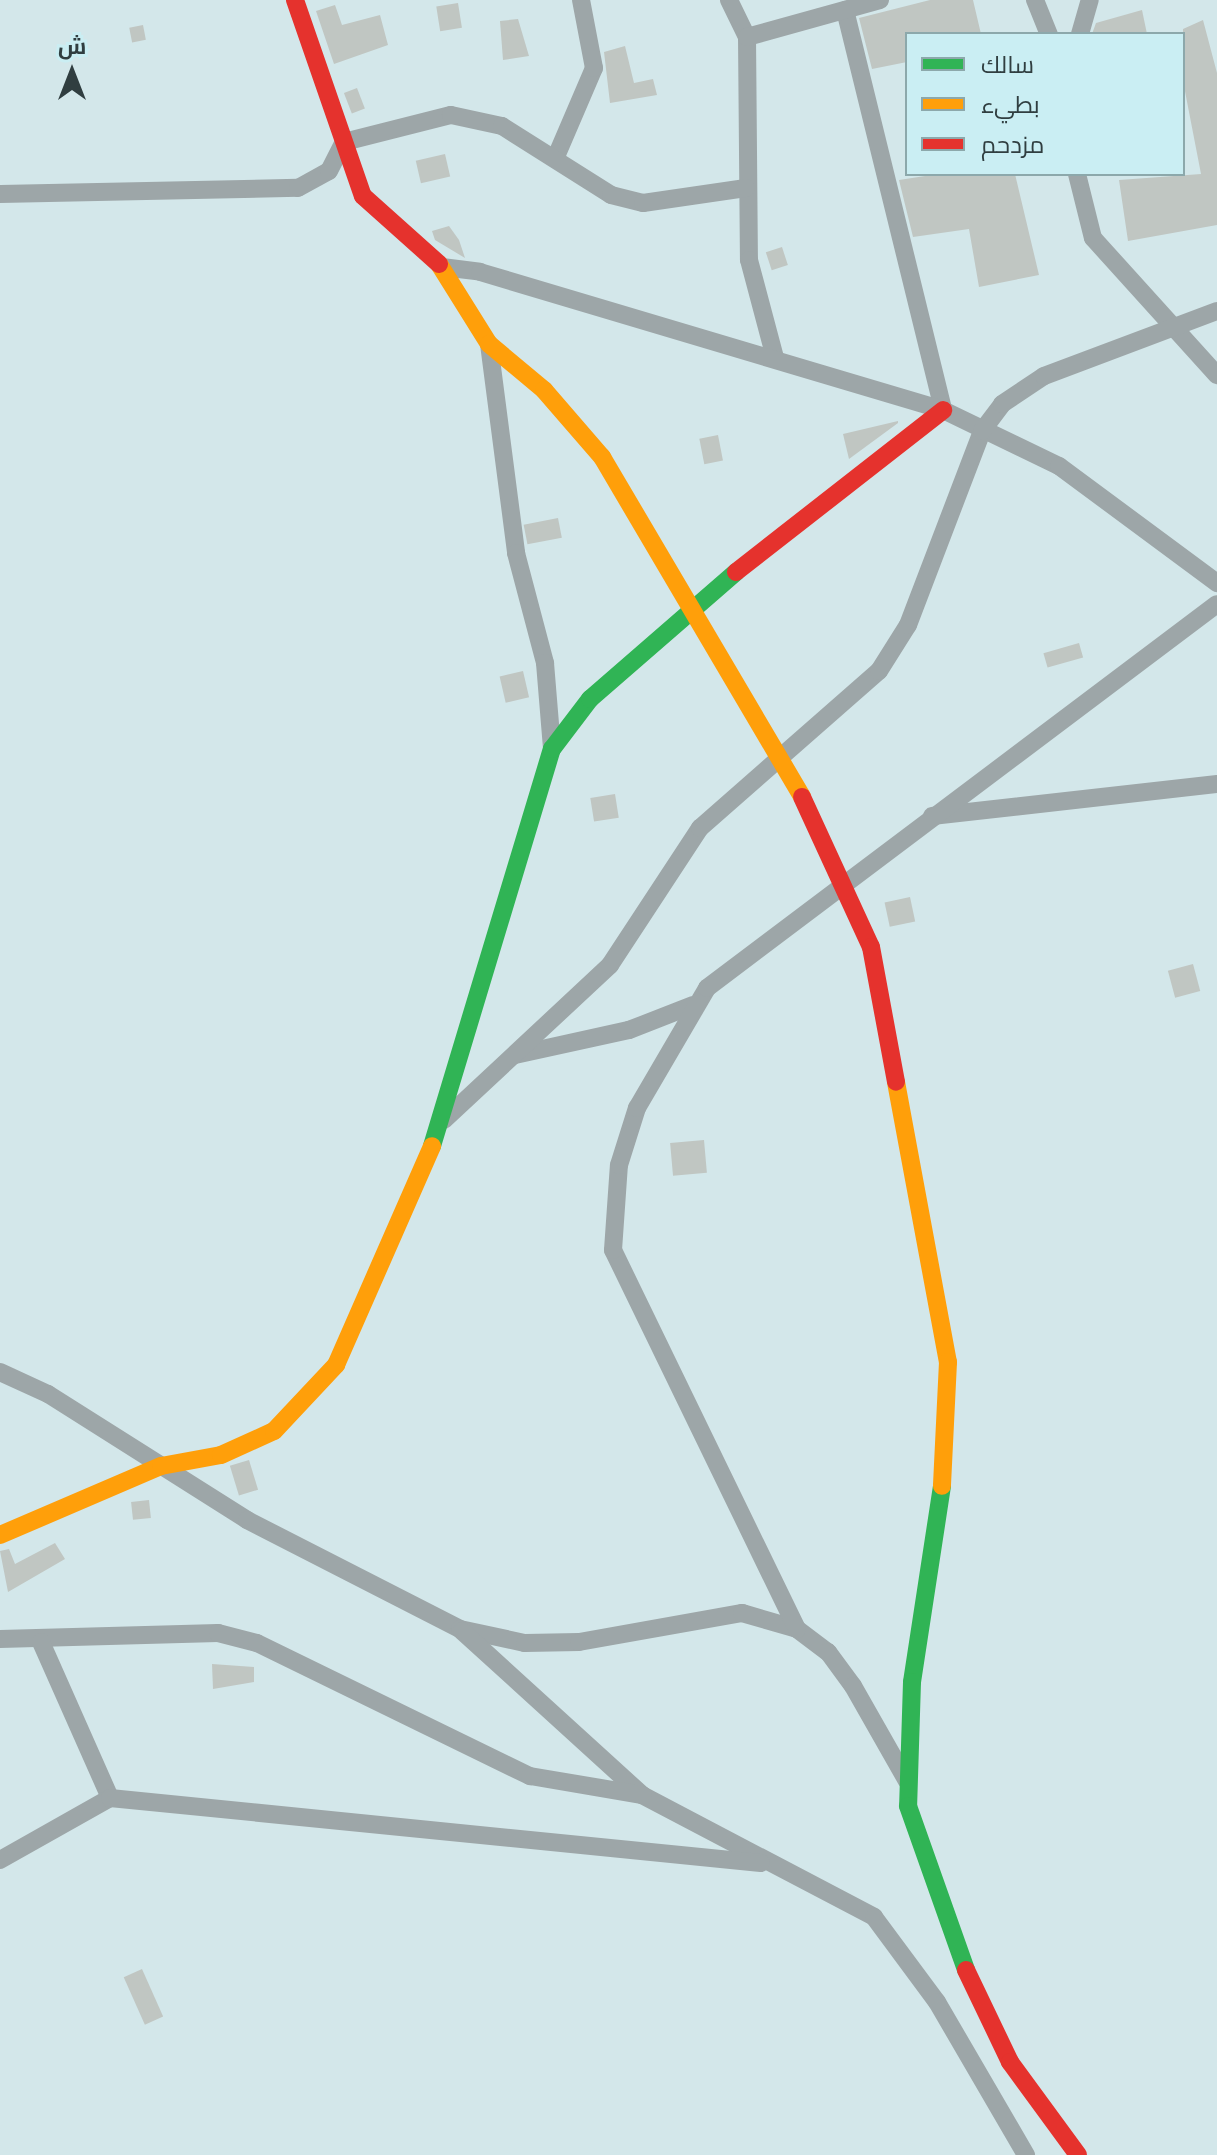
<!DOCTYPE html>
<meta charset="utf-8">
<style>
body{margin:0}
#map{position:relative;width:1217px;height:2155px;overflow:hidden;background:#d3e7ea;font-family:Spectral,Cairo,serif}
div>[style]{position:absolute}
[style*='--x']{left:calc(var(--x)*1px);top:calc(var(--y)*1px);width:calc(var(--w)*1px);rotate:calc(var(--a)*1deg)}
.building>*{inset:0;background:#c0c6c2;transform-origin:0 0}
.street>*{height:18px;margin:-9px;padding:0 9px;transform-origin:9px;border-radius:9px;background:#9da6a8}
.fast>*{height:18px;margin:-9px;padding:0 9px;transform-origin:9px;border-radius:9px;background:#30b455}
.slow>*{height:18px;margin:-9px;padding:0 9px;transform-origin:9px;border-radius:9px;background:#ff9f0a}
.jam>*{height:18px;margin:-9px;padding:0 9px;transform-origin:9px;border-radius:9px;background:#e5322d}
span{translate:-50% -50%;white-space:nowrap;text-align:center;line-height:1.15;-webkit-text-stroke:6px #caeef3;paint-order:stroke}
.legend{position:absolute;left:905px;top:32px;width:280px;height:144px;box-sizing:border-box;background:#caeef3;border:2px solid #8ca8ab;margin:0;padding:10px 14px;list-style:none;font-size:24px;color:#303e40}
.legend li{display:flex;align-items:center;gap:16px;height:40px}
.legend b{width:40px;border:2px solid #8ca8ab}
.north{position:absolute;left:32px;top:32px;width:80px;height:80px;-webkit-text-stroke:6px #caeef3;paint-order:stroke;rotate:0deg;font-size:22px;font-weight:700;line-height:32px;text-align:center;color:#303e40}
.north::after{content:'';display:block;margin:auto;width:28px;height:36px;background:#303e40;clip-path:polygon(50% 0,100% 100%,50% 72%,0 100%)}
</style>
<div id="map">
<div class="building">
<div style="clip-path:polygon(930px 0,973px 0,981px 34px,907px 34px,907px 62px,872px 69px,859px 18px)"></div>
<div style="left:458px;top:3px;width:25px;height:22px;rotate:81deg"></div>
<div style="clip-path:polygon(335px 5px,342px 25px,380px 15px,388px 45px,334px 64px,316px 11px)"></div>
<div style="clip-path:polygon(1142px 10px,1147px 34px,1092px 34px,1096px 23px)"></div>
<div style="clip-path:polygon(518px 19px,529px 56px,503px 60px,500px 21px)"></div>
<div style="clip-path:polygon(1203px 20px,1217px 73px,1217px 225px,1128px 241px,1119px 180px,1201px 174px,1183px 81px,1183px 29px)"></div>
<div style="left:143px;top:25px;width:15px;height:14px;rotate:79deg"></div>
<div style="clip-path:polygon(625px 46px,634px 83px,653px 79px,657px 95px,610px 103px,604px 52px)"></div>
<div style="left:357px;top:88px;width:22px;height:14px;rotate:69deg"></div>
<div style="left:445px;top:154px;width:23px;height:30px;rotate:77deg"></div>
<div style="clip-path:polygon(938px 174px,1015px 174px,1039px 275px,979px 287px,969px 229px,913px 237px,899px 180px)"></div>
<div style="clip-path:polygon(449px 226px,459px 240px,465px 258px,435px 240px,432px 231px)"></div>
<div style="left:782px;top:247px;width:19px;height:17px;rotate:72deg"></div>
<div style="clip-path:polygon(898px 421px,898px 423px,849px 459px,843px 434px)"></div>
<div style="left:718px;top:435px;width:26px;height:19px;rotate:79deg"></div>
<div style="left:558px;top:518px;width:20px;height:35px;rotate:79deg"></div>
<div style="left:1079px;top:643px;width:15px;height:37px;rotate:74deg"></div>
<div style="left:523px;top:671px;width:27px;height:24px;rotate:77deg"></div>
<div style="left:615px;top:794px;width:24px;height:25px;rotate:81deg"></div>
<div style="left:910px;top:897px;width:25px;height:26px;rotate:78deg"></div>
<div style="left:1193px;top:964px;width:28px;height:26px;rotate:75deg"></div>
<div style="left:704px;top:1140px;width:33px;height:34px;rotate:85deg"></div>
<div style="left:249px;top:1460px;width:31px;height:20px;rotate:73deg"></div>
<div style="left:149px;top:1500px;width:18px;height:18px;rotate:84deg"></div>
<div style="clip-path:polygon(55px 1543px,65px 1559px,8px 1592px,0 1551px,9px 1549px,15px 1564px)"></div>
<div style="clip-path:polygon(212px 1664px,254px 1667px,254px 1682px,213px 1689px)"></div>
<div style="left:142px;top:1969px;width:52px;height:20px;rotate:66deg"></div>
</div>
<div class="street">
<div style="--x:729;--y:0;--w:41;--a:64.1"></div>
<div style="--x:747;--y:37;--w:223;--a:89.5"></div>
<div style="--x:749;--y:260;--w:101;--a:75.1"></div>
<div style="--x:1035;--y:0;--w:37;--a:68"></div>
<div style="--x:845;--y:10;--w:412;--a:76.2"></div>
<div style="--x:1080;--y:34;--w:35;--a:-74"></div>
<div style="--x:747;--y:37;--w:138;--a:-15.5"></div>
<div style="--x:555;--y:159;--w:99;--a:-66.8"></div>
<div style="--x:594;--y:68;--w:69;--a:-100.8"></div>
<div style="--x:1077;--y:174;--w:66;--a:76"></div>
<div style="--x:1093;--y:238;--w:185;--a:47.9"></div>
<div style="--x:0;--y:194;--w:298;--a:-1.2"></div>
<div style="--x:298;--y:188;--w:35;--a:-29"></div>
<div style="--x:329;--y:171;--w:33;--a:-63"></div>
<div style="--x:344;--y:142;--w:110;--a:-14.2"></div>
<div style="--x:451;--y:115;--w:52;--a:12.2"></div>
<div style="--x:502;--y:126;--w:129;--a:32.3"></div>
<div style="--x:611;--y:195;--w:33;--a:14"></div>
<div style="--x:643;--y:203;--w:104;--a:-8.3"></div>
<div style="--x:442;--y:267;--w:38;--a:7"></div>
<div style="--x:480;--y:272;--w:483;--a:16.6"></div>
<div style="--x:943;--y:410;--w:129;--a:25.8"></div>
<div style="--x:1059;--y:466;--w:197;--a:36.5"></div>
<div style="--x:489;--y:344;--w:211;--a:82.6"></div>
<div style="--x:516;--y:553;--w:114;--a:75.2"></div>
<div style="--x:545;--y:663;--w:86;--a:85.3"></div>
<div style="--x:932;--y:816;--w:287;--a:-6.4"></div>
<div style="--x:515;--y:1055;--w:117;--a:-12.4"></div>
<div style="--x:629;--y:1030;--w:69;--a:-21.3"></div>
<div style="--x:444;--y:1120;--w:227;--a:-43"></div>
<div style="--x:610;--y:965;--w:164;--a:-56.7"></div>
<div style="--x:700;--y:828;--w:238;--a:-41.3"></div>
<div style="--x:879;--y:671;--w:54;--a:-57.8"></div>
<div style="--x:908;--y:625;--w:208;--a:-69.1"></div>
<div style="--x:982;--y:431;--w:34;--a:-53"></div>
<div style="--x:1002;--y:404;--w:50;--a:-33.7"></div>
<div style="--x:1044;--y:376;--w:185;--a:-20.6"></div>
<div style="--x:0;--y:1372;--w:53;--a:24.6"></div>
<div style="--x:48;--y:1394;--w:236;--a:32.3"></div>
<div style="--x:247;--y:1520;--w:239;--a:27.1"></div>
<div style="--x:460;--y:1629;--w:66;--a:12.2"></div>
<div style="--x:525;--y:1643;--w:54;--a:-1.1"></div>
<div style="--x:579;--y:1642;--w:166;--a:-10.1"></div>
<div style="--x:742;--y:1613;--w:57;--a:16.2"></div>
<div style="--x:797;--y:1629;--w:39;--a:37"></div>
<div style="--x:828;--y:1652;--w:42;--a:53.7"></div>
<div style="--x:853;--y:1686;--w:109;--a:60.4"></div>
<div style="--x:797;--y:1629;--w:421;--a:-115.9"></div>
<div style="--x:613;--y:1250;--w:85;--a:-86"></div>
<div style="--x:619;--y:1165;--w:60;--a:-72.5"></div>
<div style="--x:637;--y:1108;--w:139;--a:-59.7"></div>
<div style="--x:707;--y:988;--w:638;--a:-36.98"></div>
<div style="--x:462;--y:1631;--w:244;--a:42.3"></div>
<div style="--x:642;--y:1795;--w:262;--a:27.7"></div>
<div style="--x:874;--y:1917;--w:106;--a:53.5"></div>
<div style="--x:937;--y:2002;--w:177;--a:59.8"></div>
<div style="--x:0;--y:1639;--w:218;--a:-1.6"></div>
<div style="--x:218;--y:1633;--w:40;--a:14.4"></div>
<div style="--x:257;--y:1643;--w:304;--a:26"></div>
<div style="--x:530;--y:1776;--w:114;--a:9.6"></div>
<div style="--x:41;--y:1642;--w:171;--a:66.1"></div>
<div style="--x:0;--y:1860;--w:126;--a:-29.4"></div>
<div style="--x:110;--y:1798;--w:654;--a:5.7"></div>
</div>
<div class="fast">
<div style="--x:432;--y:1146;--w:415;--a:-73.2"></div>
<div style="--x:552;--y:749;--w:63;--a:-52.8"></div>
<div style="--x:590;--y:699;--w:194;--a:-41"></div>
<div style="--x:942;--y:1486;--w:198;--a:98.7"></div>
<div style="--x:912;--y:1682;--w:124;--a:91.8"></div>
<div style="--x:908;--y:1806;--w:174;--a:70.5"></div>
</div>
<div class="slow">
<div style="--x:439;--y:264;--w:94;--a:58"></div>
<div style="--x:489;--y:344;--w:72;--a:39.9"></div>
<div style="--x:544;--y:390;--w:89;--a:49.1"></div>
<div style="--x:602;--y:457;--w:394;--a:59.5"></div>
<div style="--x:896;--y:1082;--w:285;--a:79.5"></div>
<div style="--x:948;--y:1362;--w:124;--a:92.8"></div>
<div style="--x:0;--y:1535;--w:175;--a:-23.2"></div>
<div style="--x:161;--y:1466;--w:61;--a:-10.4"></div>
<div style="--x:221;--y:1455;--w:58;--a:-24.4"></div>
<div style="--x:274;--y:1431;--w:91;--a:-46.8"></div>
<div style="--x:336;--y:1365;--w:239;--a:-66.3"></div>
</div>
<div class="jam">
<div style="--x:295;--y:0;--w:207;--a:70.9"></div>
<div style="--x:363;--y:196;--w:102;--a:41.8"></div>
<div style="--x:736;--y:572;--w:263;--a:-38"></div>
<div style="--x:802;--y:797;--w:165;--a:65.3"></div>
<div style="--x:871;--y:947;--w:137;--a:79.5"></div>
<div style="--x:966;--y:1970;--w:102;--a:64.4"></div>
<div style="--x:1010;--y:2062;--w:115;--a:53.8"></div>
</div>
<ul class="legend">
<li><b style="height:10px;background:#30b455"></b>سالك</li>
<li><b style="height:10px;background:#ff9f0a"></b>بطيء</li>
<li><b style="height:10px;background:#e5322d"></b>مزدحم</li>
</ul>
<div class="north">ش</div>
</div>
